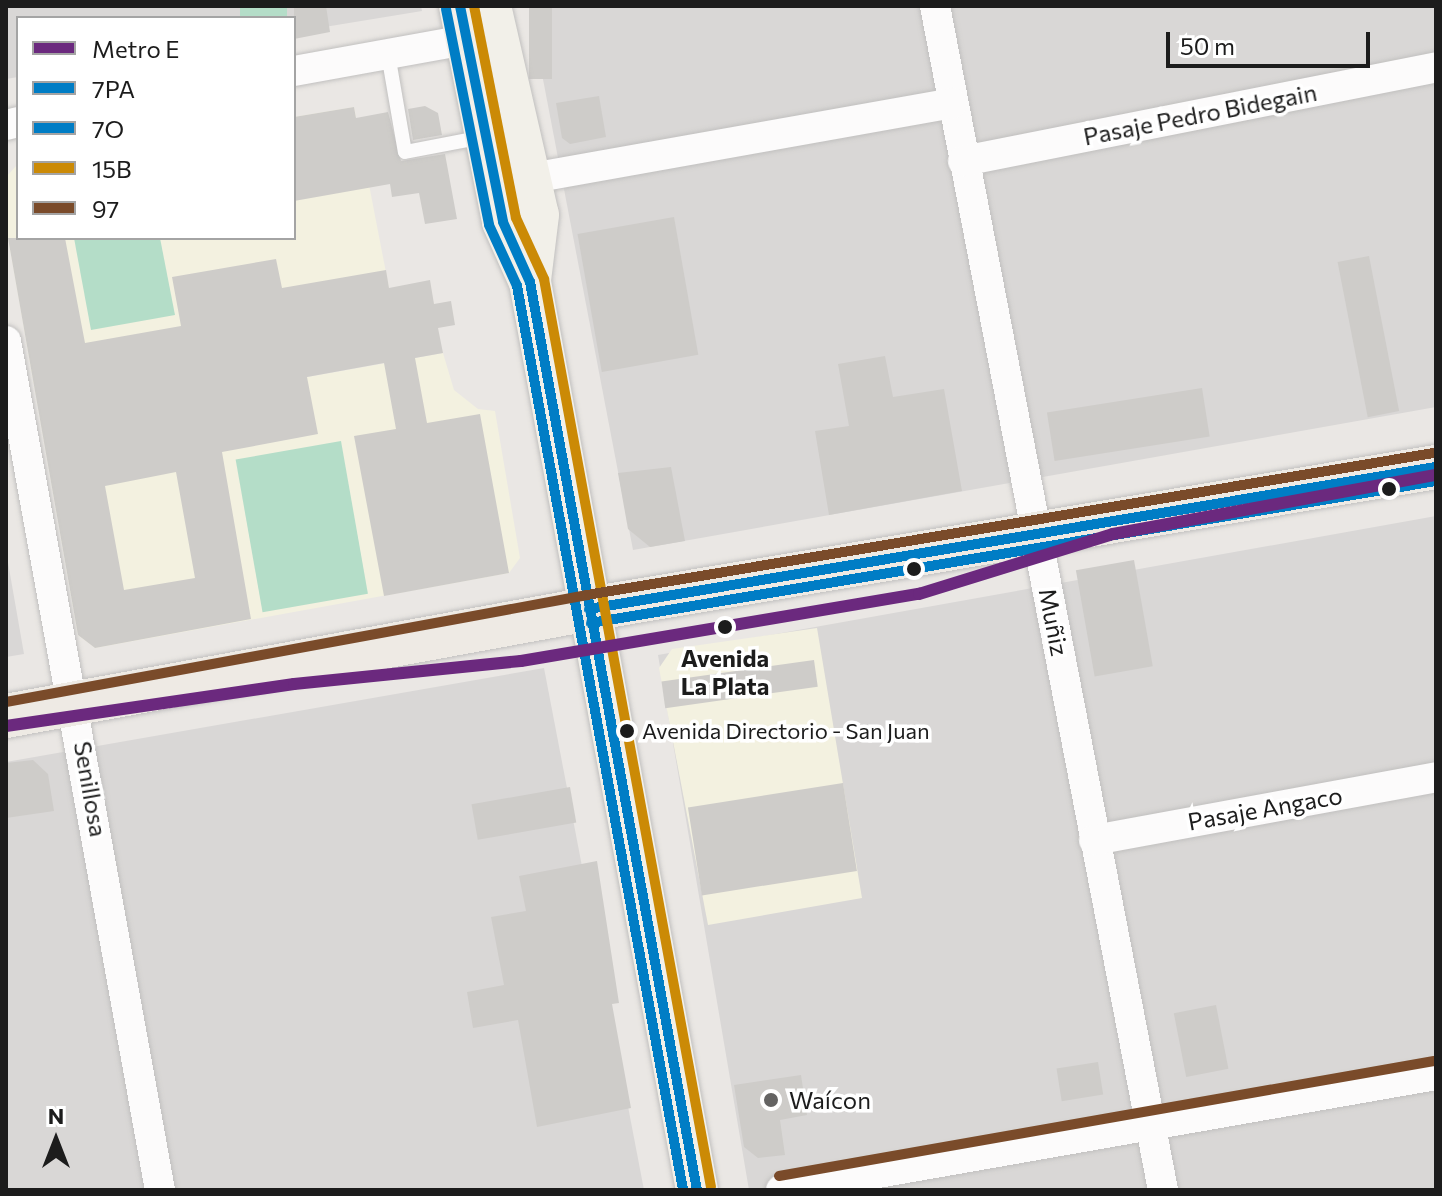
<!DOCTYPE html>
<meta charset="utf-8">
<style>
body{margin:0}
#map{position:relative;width:1442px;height:1196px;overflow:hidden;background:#eae7e4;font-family:Commissioner,sans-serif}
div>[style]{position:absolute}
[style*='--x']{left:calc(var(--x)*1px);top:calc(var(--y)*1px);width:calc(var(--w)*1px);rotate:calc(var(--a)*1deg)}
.residential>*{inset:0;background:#d9d7d6}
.education>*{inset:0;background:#f3f1e0}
.pitch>*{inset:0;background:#b4ddc8;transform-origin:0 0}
.building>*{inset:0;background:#ceccc9;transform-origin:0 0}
.roads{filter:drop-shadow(0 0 2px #c1c0bf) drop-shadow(0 0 2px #c1c0bf)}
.lane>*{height:14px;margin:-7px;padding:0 7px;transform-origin:7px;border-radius:7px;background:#fcfbfb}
.street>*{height:30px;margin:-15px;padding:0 15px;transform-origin:15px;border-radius:15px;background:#fcfbfb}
.secondary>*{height:42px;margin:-21px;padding:0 21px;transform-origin:21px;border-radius:21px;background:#f2f0e9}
.primary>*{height:44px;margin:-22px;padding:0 22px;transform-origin:22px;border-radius:22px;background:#eeeae4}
.bus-1>*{height:10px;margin:-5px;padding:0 5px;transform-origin:5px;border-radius:5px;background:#007dc5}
.bus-2>*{height:10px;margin:-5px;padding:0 5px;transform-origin:5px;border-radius:5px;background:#007dc5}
.bus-3>*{height:10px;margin:-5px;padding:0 5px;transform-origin:5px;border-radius:5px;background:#cb8a06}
.bus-4>*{height:10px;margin:-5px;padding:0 5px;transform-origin:5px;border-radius:5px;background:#7a4b2a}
.metro-1>*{height:12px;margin:-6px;padding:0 6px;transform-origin:6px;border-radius:6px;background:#6b297e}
.dots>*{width:22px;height:22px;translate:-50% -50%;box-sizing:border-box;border:4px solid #fff;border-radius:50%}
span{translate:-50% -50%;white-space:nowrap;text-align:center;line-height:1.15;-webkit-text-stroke:7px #fff;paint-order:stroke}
.bus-label{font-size:22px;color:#1c1c1c}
.left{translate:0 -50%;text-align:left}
.street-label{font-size:24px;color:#1c1c1c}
.stop-label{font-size:24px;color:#1c1c1c;font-weight:700}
.poi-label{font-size:24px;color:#1c1c1c}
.frame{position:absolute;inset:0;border:8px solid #1c1c1c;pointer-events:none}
.legend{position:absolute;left:16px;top:16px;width:280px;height:224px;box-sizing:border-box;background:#fff;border:2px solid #a4a4a4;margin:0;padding:10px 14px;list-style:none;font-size:24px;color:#1c1c1c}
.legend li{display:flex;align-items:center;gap:16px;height:40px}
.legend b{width:40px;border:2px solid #a4a4a4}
.north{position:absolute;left:16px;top:1100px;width:80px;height:80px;-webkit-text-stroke:6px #fff;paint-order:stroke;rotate:0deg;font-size:22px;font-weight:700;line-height:32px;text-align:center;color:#1c1c1c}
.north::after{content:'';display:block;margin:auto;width:28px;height:36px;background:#1c1c1c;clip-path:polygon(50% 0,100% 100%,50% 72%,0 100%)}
.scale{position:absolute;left:1166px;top:32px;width:204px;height:36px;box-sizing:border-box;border:4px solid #1c1c1c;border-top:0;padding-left:10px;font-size:24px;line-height:28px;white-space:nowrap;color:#1c1c1c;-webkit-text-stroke:6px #fff;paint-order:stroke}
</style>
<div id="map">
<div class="residential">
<div style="clip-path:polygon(6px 6px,421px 6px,422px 11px,294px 32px,294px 18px,18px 18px,18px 77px,6px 79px)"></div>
<div style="clip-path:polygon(529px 6px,1436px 6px,1436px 407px,633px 550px)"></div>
<div style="clip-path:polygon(1436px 516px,1436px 1190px,749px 1190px,658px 655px)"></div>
<div style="clip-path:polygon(6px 551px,24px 654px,6px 657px)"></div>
<div style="clip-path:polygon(544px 668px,644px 1190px,6px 1190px,6px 762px)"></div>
</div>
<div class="education">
<div style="clip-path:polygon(354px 107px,389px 288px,201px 396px,443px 353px,454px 390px,478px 409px,495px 411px,520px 558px,509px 573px,95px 648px,78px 635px,6px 226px,6px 177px,18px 164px,18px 238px,294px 238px,294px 117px)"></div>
<div style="clip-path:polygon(817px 628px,862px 898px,708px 925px,659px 668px,672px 649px)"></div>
</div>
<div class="pitch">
<div style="left:240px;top:6px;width:47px;height:12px"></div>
<div style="clip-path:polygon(74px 238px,160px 238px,175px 315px,91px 330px)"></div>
<div style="left:341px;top:441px;width:155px;height:107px;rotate:80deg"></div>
</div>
<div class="building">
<div style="clip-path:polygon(294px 6px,326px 6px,330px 32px,294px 39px)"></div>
<div style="left:529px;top:6px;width:23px;height:73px"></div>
<div style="clip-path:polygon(599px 96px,606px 137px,570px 144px,562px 138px,556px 103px)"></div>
<div style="clip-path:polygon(425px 106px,438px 113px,442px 135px,413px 140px,408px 109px)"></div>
<div style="clip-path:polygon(354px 107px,356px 118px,388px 112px,401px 161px,445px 154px,457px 219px,425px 224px,419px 193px,392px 197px,390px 184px,294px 201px,294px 117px)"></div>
<div style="left:674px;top:217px;width:140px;height:98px;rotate:80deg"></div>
<div style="clip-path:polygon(evenodd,8px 238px,65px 238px,85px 343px,181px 326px,172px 277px,276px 259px,282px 288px,386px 270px,389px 288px,430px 280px,434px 304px,451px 301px,455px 325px,438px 328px,443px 353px,415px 358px,427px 423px,480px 414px,509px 573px,384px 596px,354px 436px,396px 429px,384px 363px,307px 377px,318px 434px,222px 452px,251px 619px,95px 648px,78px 635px,8px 238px,176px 472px,195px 578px,124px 590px,105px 486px,176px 472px)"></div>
<div style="left:1369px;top:256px;width:158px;height:32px;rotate:79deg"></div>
<div style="clip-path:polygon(885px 356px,893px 397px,944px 389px,962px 491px,829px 515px,815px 431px,849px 426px,838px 364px)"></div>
<div style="left:1202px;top:388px;width:49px;height:157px;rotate:81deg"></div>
<div style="clip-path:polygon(671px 467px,685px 541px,650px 547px,628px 529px,618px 473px)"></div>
<div style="left:1134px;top:560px;width:108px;height:59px;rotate:80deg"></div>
<div style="left:814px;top:660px;width:27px;height:154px;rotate:82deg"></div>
<div style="clip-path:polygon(33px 760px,48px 774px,54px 811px,6px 818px,6px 763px)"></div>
<div style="left:843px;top:783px;width:89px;height:157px;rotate:81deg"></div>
<div style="left:570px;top:787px;width:36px;height:100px;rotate:80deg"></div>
<div style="clip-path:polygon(597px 861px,619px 1003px,612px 1004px,631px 1108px,537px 1127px,518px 1020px,473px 1028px,467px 992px,504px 985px,491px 917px,526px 911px,519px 876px)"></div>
<div style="left:1216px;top:1005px;width:65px;height:43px;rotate:79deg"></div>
<div style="left:1098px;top:1062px;width:33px;height:42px;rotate:81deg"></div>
<div style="clip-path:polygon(801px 1075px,807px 1115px,780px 1120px,785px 1155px,758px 1158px,744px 1147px,734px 1085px)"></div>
</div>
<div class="roads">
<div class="lane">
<div style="--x:388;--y:54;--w:99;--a:80.2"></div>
<div style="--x:405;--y:152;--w:79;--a:-10.9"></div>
</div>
<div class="street">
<div style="--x:935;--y:6;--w:1206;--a:79.1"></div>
<div style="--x:294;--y:71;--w:174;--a:-10.3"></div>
<div style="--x:6;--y:125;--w:12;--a:-14"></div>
<div style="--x:963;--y:161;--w:482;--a:-11.2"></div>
<div style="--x:532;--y:178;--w:427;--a:-10.1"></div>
<div style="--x:6;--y:341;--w:863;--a:79.72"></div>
<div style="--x:1094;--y:840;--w:348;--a:-10.4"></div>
<div style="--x:781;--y:1190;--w:665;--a:-9.96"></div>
</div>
<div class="secondary">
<div style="--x:460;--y:6;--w:220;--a:78.7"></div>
<div style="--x:503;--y:222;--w:66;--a:65.8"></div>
<div style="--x:530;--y:282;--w:923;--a:79.58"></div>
<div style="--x:490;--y:6;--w:214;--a:77.1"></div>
<div style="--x:538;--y:215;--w:65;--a:97"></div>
</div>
<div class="primary">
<div style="--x:6;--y:716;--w:593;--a:-10.4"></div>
<div style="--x:589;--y:609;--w:859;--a:-9.52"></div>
</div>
</div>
<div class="bus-1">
<div style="--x:460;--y:6;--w:220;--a:78.7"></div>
<div style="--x:503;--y:222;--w:66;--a:65.8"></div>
<div style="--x:530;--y:282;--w:923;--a:79.58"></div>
<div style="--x:589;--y:609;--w:859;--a:-9.52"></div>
</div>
<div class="bus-2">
<div style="--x:446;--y:9;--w:220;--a:78.7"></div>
<div style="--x:489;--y:225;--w:67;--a:65.3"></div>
<div style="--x:517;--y:286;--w:919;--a:79.59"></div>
<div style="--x:591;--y:623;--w:857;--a:-9.54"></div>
</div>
<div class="bus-3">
<div style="--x:474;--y:6;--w:216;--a:78.8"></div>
<div style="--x:516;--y:218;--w:67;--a:65.3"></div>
<div style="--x:544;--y:279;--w:923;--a:79.58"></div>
</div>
<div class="bus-4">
<div style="--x:6;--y:702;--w:591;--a:-10.43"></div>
<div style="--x:587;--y:595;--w:859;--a:-9.52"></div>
<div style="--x:779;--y:1176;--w:665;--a:-9.96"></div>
</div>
<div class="metro-1">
<div style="--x:6;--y:726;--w:291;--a:-8.3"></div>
<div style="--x:294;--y:684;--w:228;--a:-5.8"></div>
<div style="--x:521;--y:661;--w:404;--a:-9.6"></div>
<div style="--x:919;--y:594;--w:203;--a:-17.2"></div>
<div style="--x:1113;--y:534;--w:328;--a:-10.4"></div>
</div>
<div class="dots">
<div style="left:1389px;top:489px;background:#1c1c1c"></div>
<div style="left:914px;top:569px;background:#1c1c1c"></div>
<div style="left:725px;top:627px;background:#1c1c1c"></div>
<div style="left:627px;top:731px;background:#1c1c1c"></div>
<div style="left:771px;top:1100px;background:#646362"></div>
</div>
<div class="bus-label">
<span class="left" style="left:642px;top:731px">Avenida Directorio - San Juan</span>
</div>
<div class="street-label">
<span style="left:1200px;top:114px;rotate:-11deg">Pasaje Pedro Bidegain</span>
<span style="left:1054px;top:622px;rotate:79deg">Muñiz</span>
<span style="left:91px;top:789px;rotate:80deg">Senillosa</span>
<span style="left:1265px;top:808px;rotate:-10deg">Pasaje Angaco</span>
</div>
<div class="stop-label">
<span style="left:725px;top:672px">Avenida<br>La Plata</span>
</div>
<div class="poi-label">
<span class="left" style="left:789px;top:1100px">Waícon</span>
</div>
<div class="frame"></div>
<ul class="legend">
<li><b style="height:10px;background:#6b297e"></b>Metro E</li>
<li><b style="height:10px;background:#007dc5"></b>7PA</li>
<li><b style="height:10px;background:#007dc5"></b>7O</li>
<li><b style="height:10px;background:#cb8a06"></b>15B</li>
<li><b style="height:10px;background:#7a4b2a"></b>97</li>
</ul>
<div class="north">N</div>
<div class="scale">50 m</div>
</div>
